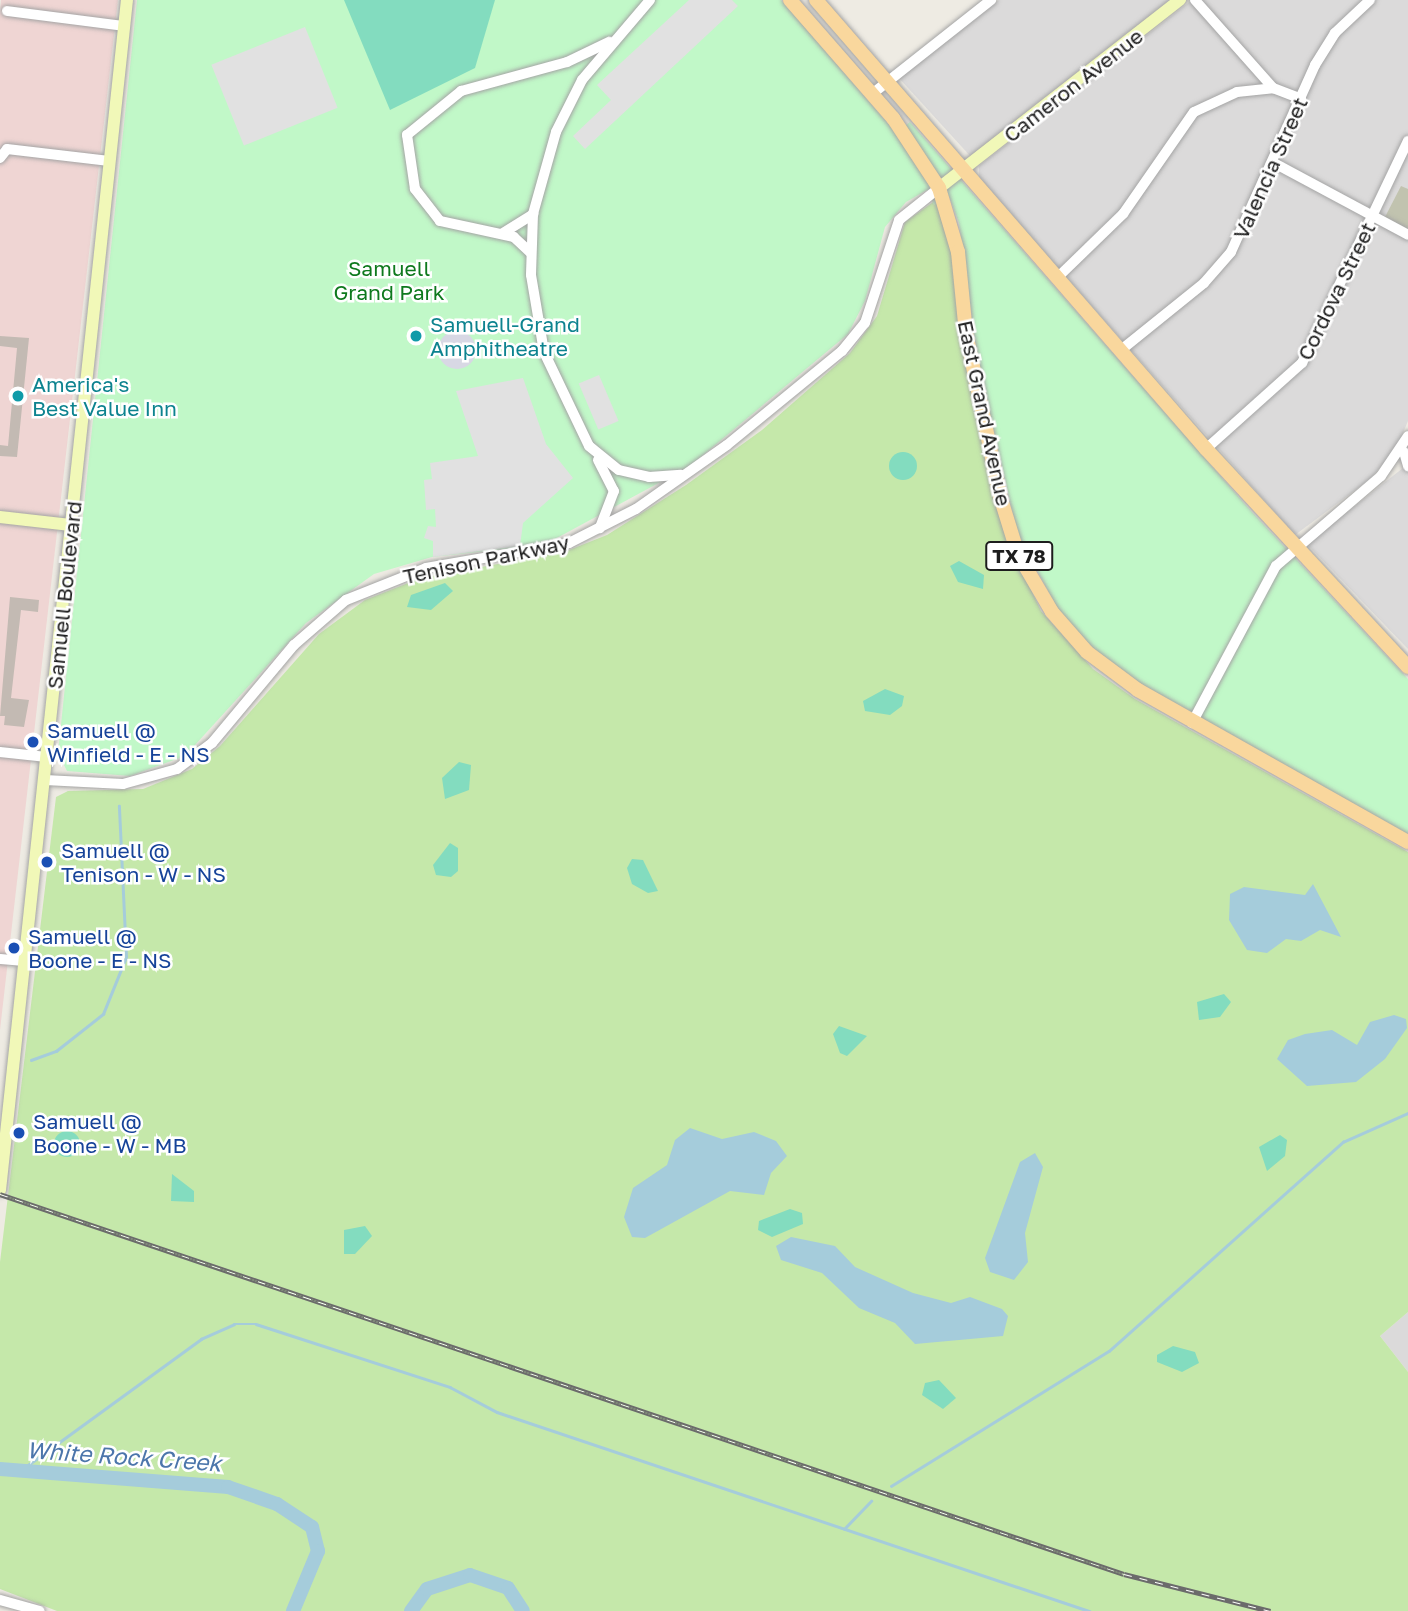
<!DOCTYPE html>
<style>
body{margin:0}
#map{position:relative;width:1408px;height:1611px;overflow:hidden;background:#eeebe3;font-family:"Golos Text",sans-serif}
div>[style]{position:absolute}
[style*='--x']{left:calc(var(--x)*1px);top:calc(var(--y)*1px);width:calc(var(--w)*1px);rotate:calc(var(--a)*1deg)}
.residential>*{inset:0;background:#dbdada}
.commercial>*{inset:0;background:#efd5d3}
.construction>*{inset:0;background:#c1c3af}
.grass>*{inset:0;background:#c5e8aa}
.park>*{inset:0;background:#c1f8c8}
.pitch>*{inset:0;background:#83dcbf}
.round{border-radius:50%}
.parking>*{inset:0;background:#e1e1e1;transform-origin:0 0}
.plaza>*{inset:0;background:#d8d8e4}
.water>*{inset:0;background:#a5ccdb}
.stream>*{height:2.5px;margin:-1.25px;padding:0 1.25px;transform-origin:1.25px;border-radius:1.25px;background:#a5ccdb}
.river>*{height:14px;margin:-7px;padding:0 7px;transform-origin:7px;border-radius:7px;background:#a5ccdb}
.building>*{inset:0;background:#c3bab3}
.roads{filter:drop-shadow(0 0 2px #a4a4a4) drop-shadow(0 0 2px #a4a4a4)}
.street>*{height:10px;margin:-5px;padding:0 5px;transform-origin:5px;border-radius:5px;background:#fff}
.secondary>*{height:12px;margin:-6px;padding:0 6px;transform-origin:6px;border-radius:6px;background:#f1f8b8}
.primary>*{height:14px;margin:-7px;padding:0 7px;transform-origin:7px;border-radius:7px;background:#f9d79d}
.rail>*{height:5px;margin-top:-2.5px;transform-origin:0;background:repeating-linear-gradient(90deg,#fff 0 8px,#6b6b6b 0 16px);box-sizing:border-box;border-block:2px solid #6b6b6b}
.dots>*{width:19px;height:19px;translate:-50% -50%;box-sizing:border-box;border:4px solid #fff;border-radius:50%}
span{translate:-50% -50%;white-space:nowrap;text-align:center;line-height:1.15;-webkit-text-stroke:5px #fff;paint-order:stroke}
.shield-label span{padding:2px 5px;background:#fff;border:2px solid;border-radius:5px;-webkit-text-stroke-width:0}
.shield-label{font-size:19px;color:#1d1d1d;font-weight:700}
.street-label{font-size:21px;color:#1d1d1d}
.park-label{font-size:21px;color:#0e791d}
.culture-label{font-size:21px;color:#0d838f}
.left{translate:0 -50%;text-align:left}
.transit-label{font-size:21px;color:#164399}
.water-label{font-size:23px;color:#4c76ab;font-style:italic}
</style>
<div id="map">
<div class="residential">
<div style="clip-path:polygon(999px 0,1172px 0,972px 158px,898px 77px)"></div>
<div style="clip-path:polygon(1192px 0,1408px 0,1408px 421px,1396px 449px,1370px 479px,1295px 535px,979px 179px,979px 166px)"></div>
<div style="clip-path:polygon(1408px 464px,1408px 649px,1307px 544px)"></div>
<div style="clip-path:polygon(1408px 1312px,1408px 1372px,1380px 1336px)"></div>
</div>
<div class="commercial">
<div style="clip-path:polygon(1px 0,118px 0,0 1030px,0 14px)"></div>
</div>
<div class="construction">
<div style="clip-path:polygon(1401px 186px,1408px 189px,1408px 229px,1385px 217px)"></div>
</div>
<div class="grass">
<div style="clip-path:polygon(936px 200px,951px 246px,1006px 537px,1041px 611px,1093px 669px,1135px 699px,1408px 852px,1408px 1312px,1380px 1336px,1408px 1372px,1408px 1611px,57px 1611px,0 1589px,0 1262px,56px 797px,68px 791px,143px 789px,192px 769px,220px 746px,319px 634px,365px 600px,421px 578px,564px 552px,607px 535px,686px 485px,762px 430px,850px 353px,877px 316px,905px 222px)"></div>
</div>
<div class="park">
<div style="clip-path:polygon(137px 0,781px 0,896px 133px,910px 122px,1251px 511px,1408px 679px,1408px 836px,1108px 665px,1063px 619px,1017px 532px,978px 361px,959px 223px,949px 196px,934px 205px,927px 190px,906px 202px,885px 227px,865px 301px,848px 334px,690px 466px,555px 539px,524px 547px,432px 557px,374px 574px,306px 623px,185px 756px,130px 776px,67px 771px,58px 753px)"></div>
</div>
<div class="pitch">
<div style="clip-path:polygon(344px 0,495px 0,475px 68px,390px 110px)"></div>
<div class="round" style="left:889px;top:452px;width:28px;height:28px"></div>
<div style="clip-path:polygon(959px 561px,984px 575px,983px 589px,958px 582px,950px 566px)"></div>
<div style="clip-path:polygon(445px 583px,453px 591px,431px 610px,407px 607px,411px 595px)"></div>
<div style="clip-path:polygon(885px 689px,904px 696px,902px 706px,890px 715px,865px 711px,863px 701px)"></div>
<div style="clip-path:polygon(459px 762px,471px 765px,469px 790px,445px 799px,442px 778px)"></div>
<div style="clip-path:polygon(450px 843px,458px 848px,458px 871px,451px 877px,436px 875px,433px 865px)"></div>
<div style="clip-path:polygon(632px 859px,643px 860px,658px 891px,648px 893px,632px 884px,627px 868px)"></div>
<div style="clip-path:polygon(1224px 994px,1231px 1002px,1220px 1017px,1199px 1020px,1197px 1002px)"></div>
<div style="clip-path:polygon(839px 1026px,867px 1036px,847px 1056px,840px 1053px,833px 1034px)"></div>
<div class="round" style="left:54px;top:1131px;width:26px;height:26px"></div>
<div style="clip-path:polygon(1280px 1135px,1287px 1140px,1285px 1156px,1267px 1171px,1259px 1147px)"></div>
<div style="clip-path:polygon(172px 1174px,194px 1191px,194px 1202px,171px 1201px)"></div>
<div style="clip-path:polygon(790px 1209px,802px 1213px,803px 1224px,772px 1237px,758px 1230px,759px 1221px)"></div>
<div style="clip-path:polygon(365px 1226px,372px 1236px,355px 1254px,344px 1254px,344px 1230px)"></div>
<div style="clip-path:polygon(1173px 1346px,1195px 1352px,1199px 1363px,1182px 1372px,1157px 1362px,1157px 1355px)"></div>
<div style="clip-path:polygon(939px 1380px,956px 1398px,943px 1409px,922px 1395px,925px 1383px)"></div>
</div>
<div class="parking">
<div style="clip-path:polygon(689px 0,732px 0,738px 6px,585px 149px,573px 136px,611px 100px,597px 85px)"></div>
<div style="left:305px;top:27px;width:87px;height:101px;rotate:68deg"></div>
<div style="left:599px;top:375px;width:50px;height:22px;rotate:67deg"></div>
<div style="clip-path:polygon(523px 378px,546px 444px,573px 478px,523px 523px,520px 546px,433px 557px,433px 541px,424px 538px,428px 526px,436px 527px,435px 509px,426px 510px,424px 480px,432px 479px,430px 463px,478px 456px,456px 391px)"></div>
</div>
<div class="plaza">
<div class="round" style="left:438px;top:331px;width:38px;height:38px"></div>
</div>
<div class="water">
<div style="clip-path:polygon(1313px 884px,1341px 937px,1320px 930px,1301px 941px,1286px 939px,1267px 953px,1247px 950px,1229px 920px,1230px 894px,1244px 887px,1305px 895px)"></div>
<div style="clip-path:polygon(1394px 1015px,1406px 1019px,1407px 1028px,1385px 1059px,1356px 1082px,1307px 1086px,1277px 1059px,1288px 1040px,1305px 1034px,1332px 1030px,1357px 1045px,1370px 1022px)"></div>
<div style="clip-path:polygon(690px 1128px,722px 1139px,754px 1132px,776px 1141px,787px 1156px,771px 1173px,764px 1195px,730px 1191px,645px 1238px,632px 1237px,624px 1217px,633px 1188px,667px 1165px,675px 1140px)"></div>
<div style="clip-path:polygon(1035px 1153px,1043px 1167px,1025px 1233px,1028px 1262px,1014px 1280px,990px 1272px,985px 1258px,1020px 1162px)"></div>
<div style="clip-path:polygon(791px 1237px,835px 1246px,855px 1267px,913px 1293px,951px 1303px,970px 1297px,1002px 1309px,1008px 1316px,1003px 1336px,915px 1344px,895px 1323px,859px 1308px,822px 1273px,781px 1260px,776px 1246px)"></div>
</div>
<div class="stream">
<div style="--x:31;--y:1060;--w:27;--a:-20"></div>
<div style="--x:56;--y:1051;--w:60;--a:-38.2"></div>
<div style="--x:103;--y:1014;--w:61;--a:-68"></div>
<div style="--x:126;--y:957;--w:151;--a:-92.7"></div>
<div style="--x:21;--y:1470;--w:223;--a:-36"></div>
<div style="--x:201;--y:1339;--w:36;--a:-24"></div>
<div style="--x:234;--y:1324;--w:22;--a:0"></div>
<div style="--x:256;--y:1324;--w:204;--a:18"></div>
<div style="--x:450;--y:1387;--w:53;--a:28"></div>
<div style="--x:497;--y:1412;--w:625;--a:18.58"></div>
<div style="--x:891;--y:1486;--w:256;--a:-31.8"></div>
<div style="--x:1109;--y:1351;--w:314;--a:-41.8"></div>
<div style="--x:1343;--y:1142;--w:71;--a:-24"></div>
<div style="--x:844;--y:1529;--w:39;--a:-46"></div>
</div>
<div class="river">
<div style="--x:0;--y:1469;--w:229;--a:4.5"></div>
<div style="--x:228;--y:1487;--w:52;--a:19.1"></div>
<div style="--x:277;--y:1504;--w:42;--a:33.3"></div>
<div style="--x:312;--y:1527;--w:25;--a:76"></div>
<div style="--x:318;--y:1551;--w:65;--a:112.6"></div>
<div style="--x:411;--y:1611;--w:27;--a:-54"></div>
<div style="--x:427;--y:1589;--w:45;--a:-18"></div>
<div style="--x:470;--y:1575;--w:40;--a:18.9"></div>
<div style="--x:508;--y:1588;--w:27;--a:57"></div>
</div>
<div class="building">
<div style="clip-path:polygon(0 336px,29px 338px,17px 457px,0 456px,0 445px,8px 446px,17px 348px,0 346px)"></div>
<div style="clip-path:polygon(10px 597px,39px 600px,38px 612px,21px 610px,11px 698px,29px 700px,24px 727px,4px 725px,5px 716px,0 716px)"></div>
</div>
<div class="roads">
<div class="street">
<div style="--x:650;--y:0;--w:105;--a:130.4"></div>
<div style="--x:582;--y:80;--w:58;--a:116.6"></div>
<div style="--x:556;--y:132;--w:85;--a:105.7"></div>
<div style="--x:533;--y:214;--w:61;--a:91.9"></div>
<div style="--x:531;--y:275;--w:78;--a:80.4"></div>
<div style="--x:544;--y:352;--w:104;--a:64.4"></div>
<div style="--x:589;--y:446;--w:38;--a:39"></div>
<div style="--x:619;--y:470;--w:31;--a:13"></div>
<div style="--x:649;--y:477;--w:32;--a:-4"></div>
<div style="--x:1195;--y:0;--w:118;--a:48.4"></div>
<div style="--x:1273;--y:88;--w:30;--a:21"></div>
<div style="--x:7;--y:11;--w:118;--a:7.3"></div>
<div style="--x:872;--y:94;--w:152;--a:-38.3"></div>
<div style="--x:0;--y:158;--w:11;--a:-52"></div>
<div style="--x:7;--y:149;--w:103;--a:6.7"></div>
<div style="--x:1274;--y:163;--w:152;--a:28.2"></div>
<div style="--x:503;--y:233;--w:36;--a:-32"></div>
<div style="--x:531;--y:253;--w:23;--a:-137"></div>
<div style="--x:514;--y:237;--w:76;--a:-167.8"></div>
<div style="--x:440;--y:221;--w:41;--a:-128"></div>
<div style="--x:415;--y:189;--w:55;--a:-98.4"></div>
<div style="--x:407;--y:135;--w:70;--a:-39.2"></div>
<div style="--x:461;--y:91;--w:110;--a:-15.3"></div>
<div style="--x:567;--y:62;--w:47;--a:-25.5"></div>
<div style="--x:1058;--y:277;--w:91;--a:-44.1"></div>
<div style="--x:1123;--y:214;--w:124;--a:-55.2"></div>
<div style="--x:1194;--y:112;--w:47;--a:-24.9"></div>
<div style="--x:1237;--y:92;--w:36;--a:-6"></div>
<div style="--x:1121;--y:350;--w:107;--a:-38.9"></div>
<div style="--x:1204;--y:283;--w:41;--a:-48.9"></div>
<div style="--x:1231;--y:252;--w:205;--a:-65.8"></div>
<div style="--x:1315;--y:65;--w:38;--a:-58"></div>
<div style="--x:1335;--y:33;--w:48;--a:-43.3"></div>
<div style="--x:1206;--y:449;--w:129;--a:-41.9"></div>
<div style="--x:1302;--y:363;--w:246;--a:-64.5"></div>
<div style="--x:1404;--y:452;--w:15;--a:74"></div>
<div style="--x:598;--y:460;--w:35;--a:63"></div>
<div style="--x:614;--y:491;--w:40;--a:111"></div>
<div style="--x:1192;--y:723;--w:178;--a:-61.9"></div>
<div style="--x:1276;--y:566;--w:138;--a:-40.6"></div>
<div style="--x:1381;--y:476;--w:48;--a:-56"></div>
<div style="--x:0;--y:752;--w:47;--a:6.1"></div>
<div style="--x:45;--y:780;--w:78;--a:2.9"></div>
<div style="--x:123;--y:784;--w:56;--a:-15.5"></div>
<div style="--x:177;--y:769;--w:44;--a:-36.6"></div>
<div style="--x:212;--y:743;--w:128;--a:-50.1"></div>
<div style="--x:294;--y:645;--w:69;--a:-40.9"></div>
<div style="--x:346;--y:600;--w:86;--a:-21.8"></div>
<div style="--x:426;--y:568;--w:145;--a:-9.9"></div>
<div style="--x:569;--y:543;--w:75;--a:-26.9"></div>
<div style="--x:636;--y:509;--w:111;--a:-35.1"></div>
<div style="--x:727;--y:445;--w:149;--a:-39.3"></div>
<div style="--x:842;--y:351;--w:36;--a:-51"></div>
<div style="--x:865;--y:323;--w:108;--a:-71.7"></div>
<div style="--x:899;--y:220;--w:51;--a:-38.7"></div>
<div style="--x:0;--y:959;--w:25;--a:5"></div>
<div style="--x:0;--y:1600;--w:41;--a:15.4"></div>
</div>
<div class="secondary">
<div style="--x:939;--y:188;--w:306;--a:-38"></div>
<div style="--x:0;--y:517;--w:71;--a:6.4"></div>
<div style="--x:0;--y:1190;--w:1197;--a:-83.91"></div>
</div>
<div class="primary">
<div style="--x:790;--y:0;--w:157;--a:48.9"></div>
<div style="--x:893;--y:118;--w:84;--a:56.7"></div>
<div style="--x:939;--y:188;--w:67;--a:73.5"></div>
<div style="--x:958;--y:252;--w:81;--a:84.4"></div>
<div style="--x:966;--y:333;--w:167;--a:78.2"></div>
<div style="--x:1000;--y:496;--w:61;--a:72.8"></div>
<div style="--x:1018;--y:554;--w:67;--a:59.6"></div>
<div style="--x:1052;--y:612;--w:53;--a:48.8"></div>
<div style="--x:1087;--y:652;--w:64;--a:36.7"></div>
<div style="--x:1138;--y:690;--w:310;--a:29.4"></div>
<div style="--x:816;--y:0;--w:595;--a:49.02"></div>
<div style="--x:1206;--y:449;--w:297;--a:47.2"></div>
</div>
</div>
<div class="rail">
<div style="--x:0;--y:1194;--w:1186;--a:18.68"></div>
<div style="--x:1124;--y:1574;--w:151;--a:14.2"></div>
</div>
<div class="dots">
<div style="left:416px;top:336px;background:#0f9aa8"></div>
<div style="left:18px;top:396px;background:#0f9aa8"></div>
<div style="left:33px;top:742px;background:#1a4fb4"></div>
<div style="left:47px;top:862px;background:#1a4fb4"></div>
<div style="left:14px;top:948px;background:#1a4fb4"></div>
<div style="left:19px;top:1133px;background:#1a4fb4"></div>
</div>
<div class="shield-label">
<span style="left:1019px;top:556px">TX 78</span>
</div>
<div class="street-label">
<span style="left:1073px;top:85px;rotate:-38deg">Cameron Avenue</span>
<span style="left:1270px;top:168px;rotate:-66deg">Valencia Street</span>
<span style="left:1336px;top:291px;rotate:-64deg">Cordova Street</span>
<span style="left:985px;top:413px;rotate:78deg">East Grand Avenue</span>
<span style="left:486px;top:559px;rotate:-12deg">Tenison Parkway</span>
<span style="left:64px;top:595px;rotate:-84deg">Samuell Boulevard</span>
</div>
<div class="park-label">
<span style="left:389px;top:280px">Samuell<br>Grand Park</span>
</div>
<div class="culture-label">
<span class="left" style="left:430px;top:336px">Samuell-Grand<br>Amphitheatre</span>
<span class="left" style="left:32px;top:396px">America's<br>Best Value Inn</span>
</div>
<div class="transit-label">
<span class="left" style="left:47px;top:742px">Samuell @<br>Winfield - E - NS</span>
<span class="left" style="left:61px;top:862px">Samuell @<br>Tenison - W - NS</span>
<span class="left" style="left:28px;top:948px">Samuell @<br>Boone - E - NS</span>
<span class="left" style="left:33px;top:1133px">Samuell @<br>Boone - W - MB</span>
</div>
<div class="water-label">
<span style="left:124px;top:1456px;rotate:4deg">White Rock Creek</span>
</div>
</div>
